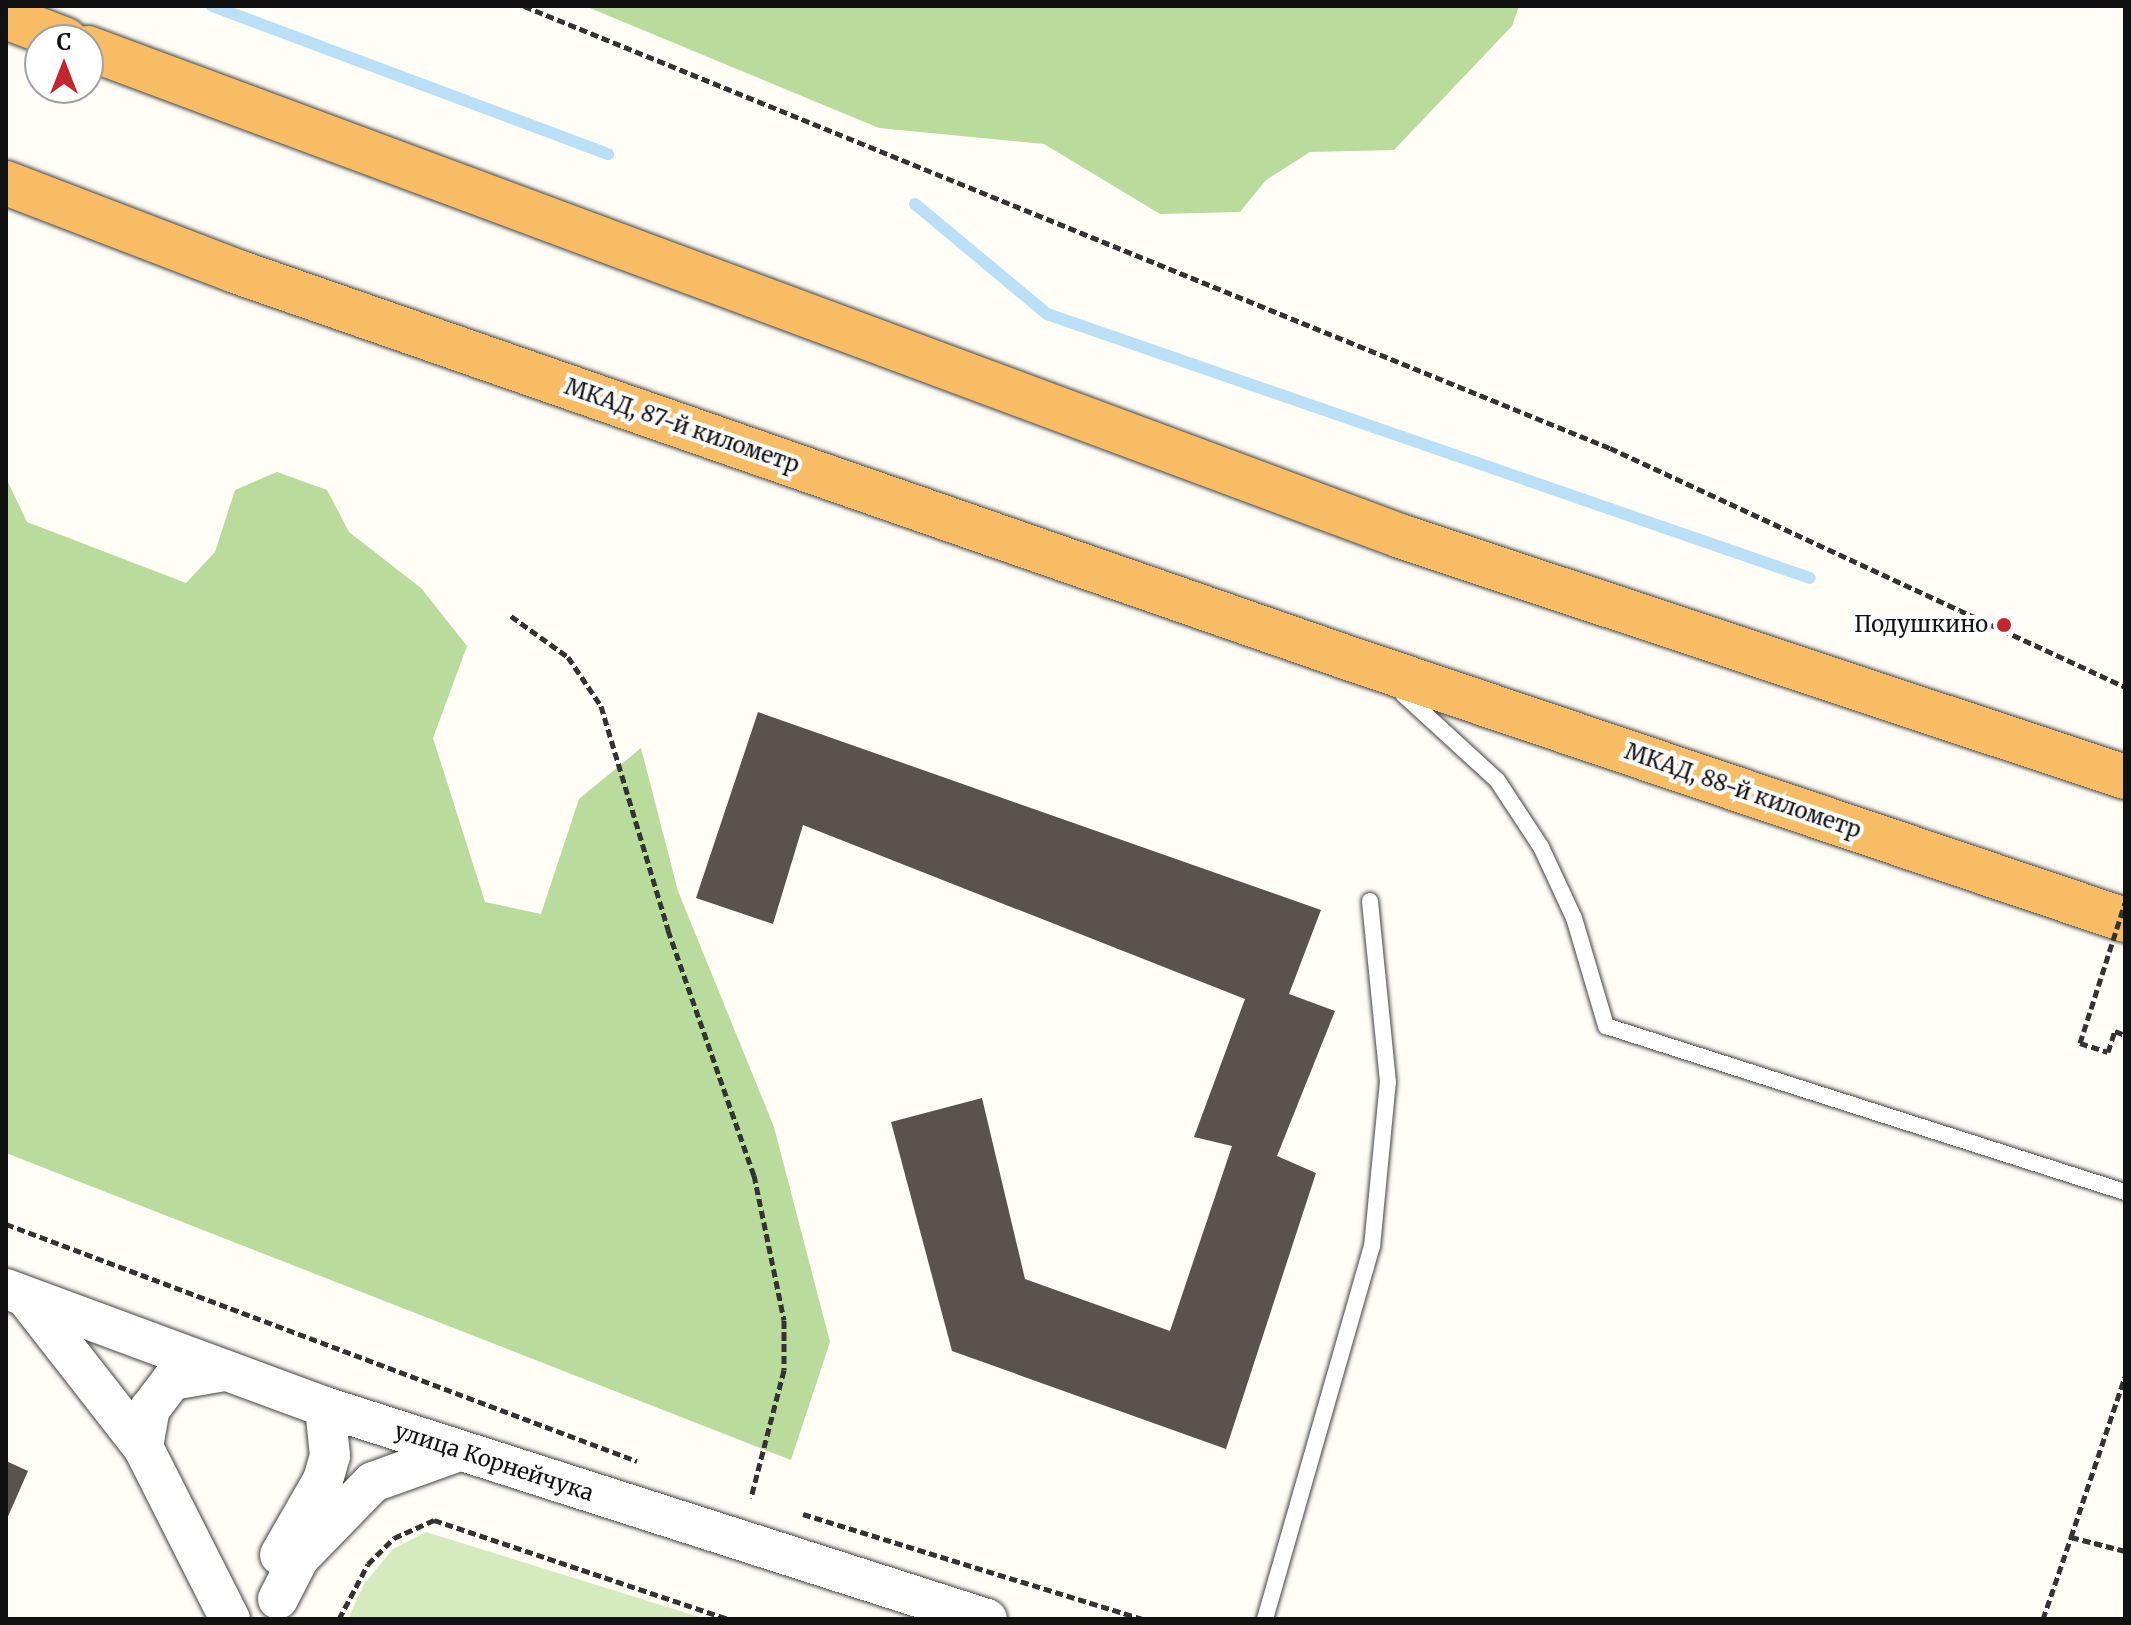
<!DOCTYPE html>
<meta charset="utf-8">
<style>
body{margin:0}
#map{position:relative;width:2131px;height:1625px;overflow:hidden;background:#fffdf5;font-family:Merriweather,serif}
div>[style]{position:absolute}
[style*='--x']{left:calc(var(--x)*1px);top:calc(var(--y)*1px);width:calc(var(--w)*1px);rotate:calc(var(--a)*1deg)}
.green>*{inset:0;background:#d5ebbd}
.forest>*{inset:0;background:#b9dc9c}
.stream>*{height:12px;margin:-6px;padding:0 6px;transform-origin:6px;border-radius:6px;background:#b9e0f7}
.building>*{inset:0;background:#5a524d}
.path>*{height:5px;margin-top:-2.5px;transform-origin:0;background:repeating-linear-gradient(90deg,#333 0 8px,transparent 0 12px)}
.roads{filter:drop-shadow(0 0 2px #444) drop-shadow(0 0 2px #444)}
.service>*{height:16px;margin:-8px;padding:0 8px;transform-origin:8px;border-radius:8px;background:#fff}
.tertiary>*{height:40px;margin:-20px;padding:0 20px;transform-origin:20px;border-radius:20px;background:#fff}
.trunk>*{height:44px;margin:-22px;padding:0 22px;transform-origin:22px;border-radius:22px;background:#f7bc64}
.path-bridge>*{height:5px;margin-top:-2.5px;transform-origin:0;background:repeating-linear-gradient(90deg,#333 0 8px,transparent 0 12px)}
.dots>*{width:22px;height:22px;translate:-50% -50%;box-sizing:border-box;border:4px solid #fff;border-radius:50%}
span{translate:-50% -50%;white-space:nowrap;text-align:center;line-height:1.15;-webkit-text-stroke:8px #fff;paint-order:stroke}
.street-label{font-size:22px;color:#111}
.poi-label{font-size:22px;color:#111}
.right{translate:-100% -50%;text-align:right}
.frame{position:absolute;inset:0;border:8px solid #111;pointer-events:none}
.north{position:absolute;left:24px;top:24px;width:80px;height:80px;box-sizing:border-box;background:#fff;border:2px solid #a0a0a0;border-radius:50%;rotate:0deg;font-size:22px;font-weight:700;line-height:32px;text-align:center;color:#111}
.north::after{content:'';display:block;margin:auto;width:28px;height:36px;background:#c4262e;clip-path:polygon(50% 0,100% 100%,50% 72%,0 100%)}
</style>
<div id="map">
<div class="green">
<div style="clip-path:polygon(426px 1532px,693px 1615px,703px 1619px,348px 1619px,364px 1584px,393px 1549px)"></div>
</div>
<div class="forest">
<div style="clip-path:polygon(585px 6px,1519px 6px,1512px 26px,1394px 150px,1310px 152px,1266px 180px,1240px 212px,1160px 214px,1044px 144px,879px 128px)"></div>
<div style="clip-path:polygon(277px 472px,327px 490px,349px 532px,421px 588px,467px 646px,433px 738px,485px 902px,541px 914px,579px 799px,641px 748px,678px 891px,774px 1127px,830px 1342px,791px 1460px,6px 1153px,6px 478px,27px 522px,186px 583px,215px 552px,235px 490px)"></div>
</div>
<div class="stream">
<div style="--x:212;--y:6;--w:423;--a:20.5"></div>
<div style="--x:915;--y:204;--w:172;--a:39.8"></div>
<div style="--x:1047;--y:314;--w:807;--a:19.09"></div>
</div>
<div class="building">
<div style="clip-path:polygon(758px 712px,1321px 910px,1289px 994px,1335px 1011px,1277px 1156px,1316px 1173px,1226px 1449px,952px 1351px,891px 1122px,982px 1098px,1025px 1279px,1170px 1331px,1232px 1146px,1194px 1137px,1245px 999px,803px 825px,773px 924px,696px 898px)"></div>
<div style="clip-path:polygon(6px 1461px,28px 1471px,6px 1521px)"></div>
</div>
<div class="path">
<div style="--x:524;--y:6;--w:1173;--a:22.15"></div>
<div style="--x:1610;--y:448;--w:568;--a:24.89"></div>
<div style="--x:511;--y:616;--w:70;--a:35.7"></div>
<div style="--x:568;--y:657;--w:59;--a:56"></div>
<div style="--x:601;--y:706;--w:234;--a:73.3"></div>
<div style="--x:668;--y:930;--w:260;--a:70.7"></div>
<div style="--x:754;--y:1175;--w:148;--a:78.3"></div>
<div style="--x:784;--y:1320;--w:50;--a:90"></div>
<div style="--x:784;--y:1370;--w:132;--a:104.5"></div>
<div style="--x:2080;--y:1043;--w:29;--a:18"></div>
<div style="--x:2108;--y:1052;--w:22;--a:-72"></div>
<div style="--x:2115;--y:1031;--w:11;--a:22"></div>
<div style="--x:6;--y:1224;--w:674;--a:20.59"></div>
<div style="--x:803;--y:1514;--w:355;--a:17.2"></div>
<div style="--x:2071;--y:1537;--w:169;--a:-71.4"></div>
<div style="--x:339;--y:1619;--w:62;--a:-62.2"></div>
<div style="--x:368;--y:1564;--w:37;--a:-45"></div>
<div style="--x:394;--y:1538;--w:44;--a:-24.2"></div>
<div style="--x:434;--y:1520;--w:310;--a:18.6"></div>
<div style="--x:2043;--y:1619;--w:87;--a:-71.1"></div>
<div style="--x:2071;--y:1537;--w:56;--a:14.5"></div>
</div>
<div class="roads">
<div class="service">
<div style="--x:1403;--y:694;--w:127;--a:42.5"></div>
<div style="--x:1497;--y:780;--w:80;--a:56.7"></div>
<div style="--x:1541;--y:847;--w:78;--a:65.1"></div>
<div style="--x:1574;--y:918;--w:113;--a:73.5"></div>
<div style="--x:1606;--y:1026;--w:545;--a:17.74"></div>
<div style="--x:1265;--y:1619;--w:387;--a:-74"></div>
<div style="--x:1372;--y:1247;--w:166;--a:-84.5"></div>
<div style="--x:1388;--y:1082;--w:182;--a:-95.7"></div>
</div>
<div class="tertiary">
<div style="--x:6;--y:1289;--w:340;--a:20.3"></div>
<div style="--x:325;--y:1407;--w:695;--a:17.76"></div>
<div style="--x:28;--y:1300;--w:187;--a:52"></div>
<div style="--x:143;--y:1447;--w:193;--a:63.2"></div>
<div style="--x:143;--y:1447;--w:39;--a:-80"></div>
<div style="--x:150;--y:1409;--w:36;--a:-53"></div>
<div style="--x:172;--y:1380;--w:53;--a:-9.8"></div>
<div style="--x:280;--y:1555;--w:86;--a:-60.2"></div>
<div style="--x:323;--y:1480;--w:25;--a:-74"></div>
<div style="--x:330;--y:1456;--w:49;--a:-95.8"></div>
<div style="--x:278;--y:1599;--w:46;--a:-62.9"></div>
<div style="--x:299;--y:1558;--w:106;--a:-45.8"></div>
<div style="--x:373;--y:1482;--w:91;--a:-19.8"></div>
</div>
<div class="trunk">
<div style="--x:6;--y:17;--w:64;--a:21"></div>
<div style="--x:88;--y:48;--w:1400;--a:20.4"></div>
<div style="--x:1400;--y:536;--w:764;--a:18.39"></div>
<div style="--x:6;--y:183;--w:245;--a:21"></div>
<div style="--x:235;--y:271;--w:1191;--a:19.17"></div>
<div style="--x:1360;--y:662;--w:807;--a:18.64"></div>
</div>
</div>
<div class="path-bridge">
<div style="--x:2080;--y:1043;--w:147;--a:-72.2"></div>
</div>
<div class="dots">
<div style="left:2004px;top:625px;background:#c4262e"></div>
</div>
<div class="street-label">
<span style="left:682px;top:426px;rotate:19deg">МКАД, 87-й километр</span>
<span style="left:1743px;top:791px;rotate:19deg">МКАД, 88-й километр</span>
<span style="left:494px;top:1462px;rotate:18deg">улица Корнейчука</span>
</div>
<div class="poi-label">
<span class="right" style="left:1988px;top:625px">Подушкино</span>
</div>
<div class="frame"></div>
<div class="north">С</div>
</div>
